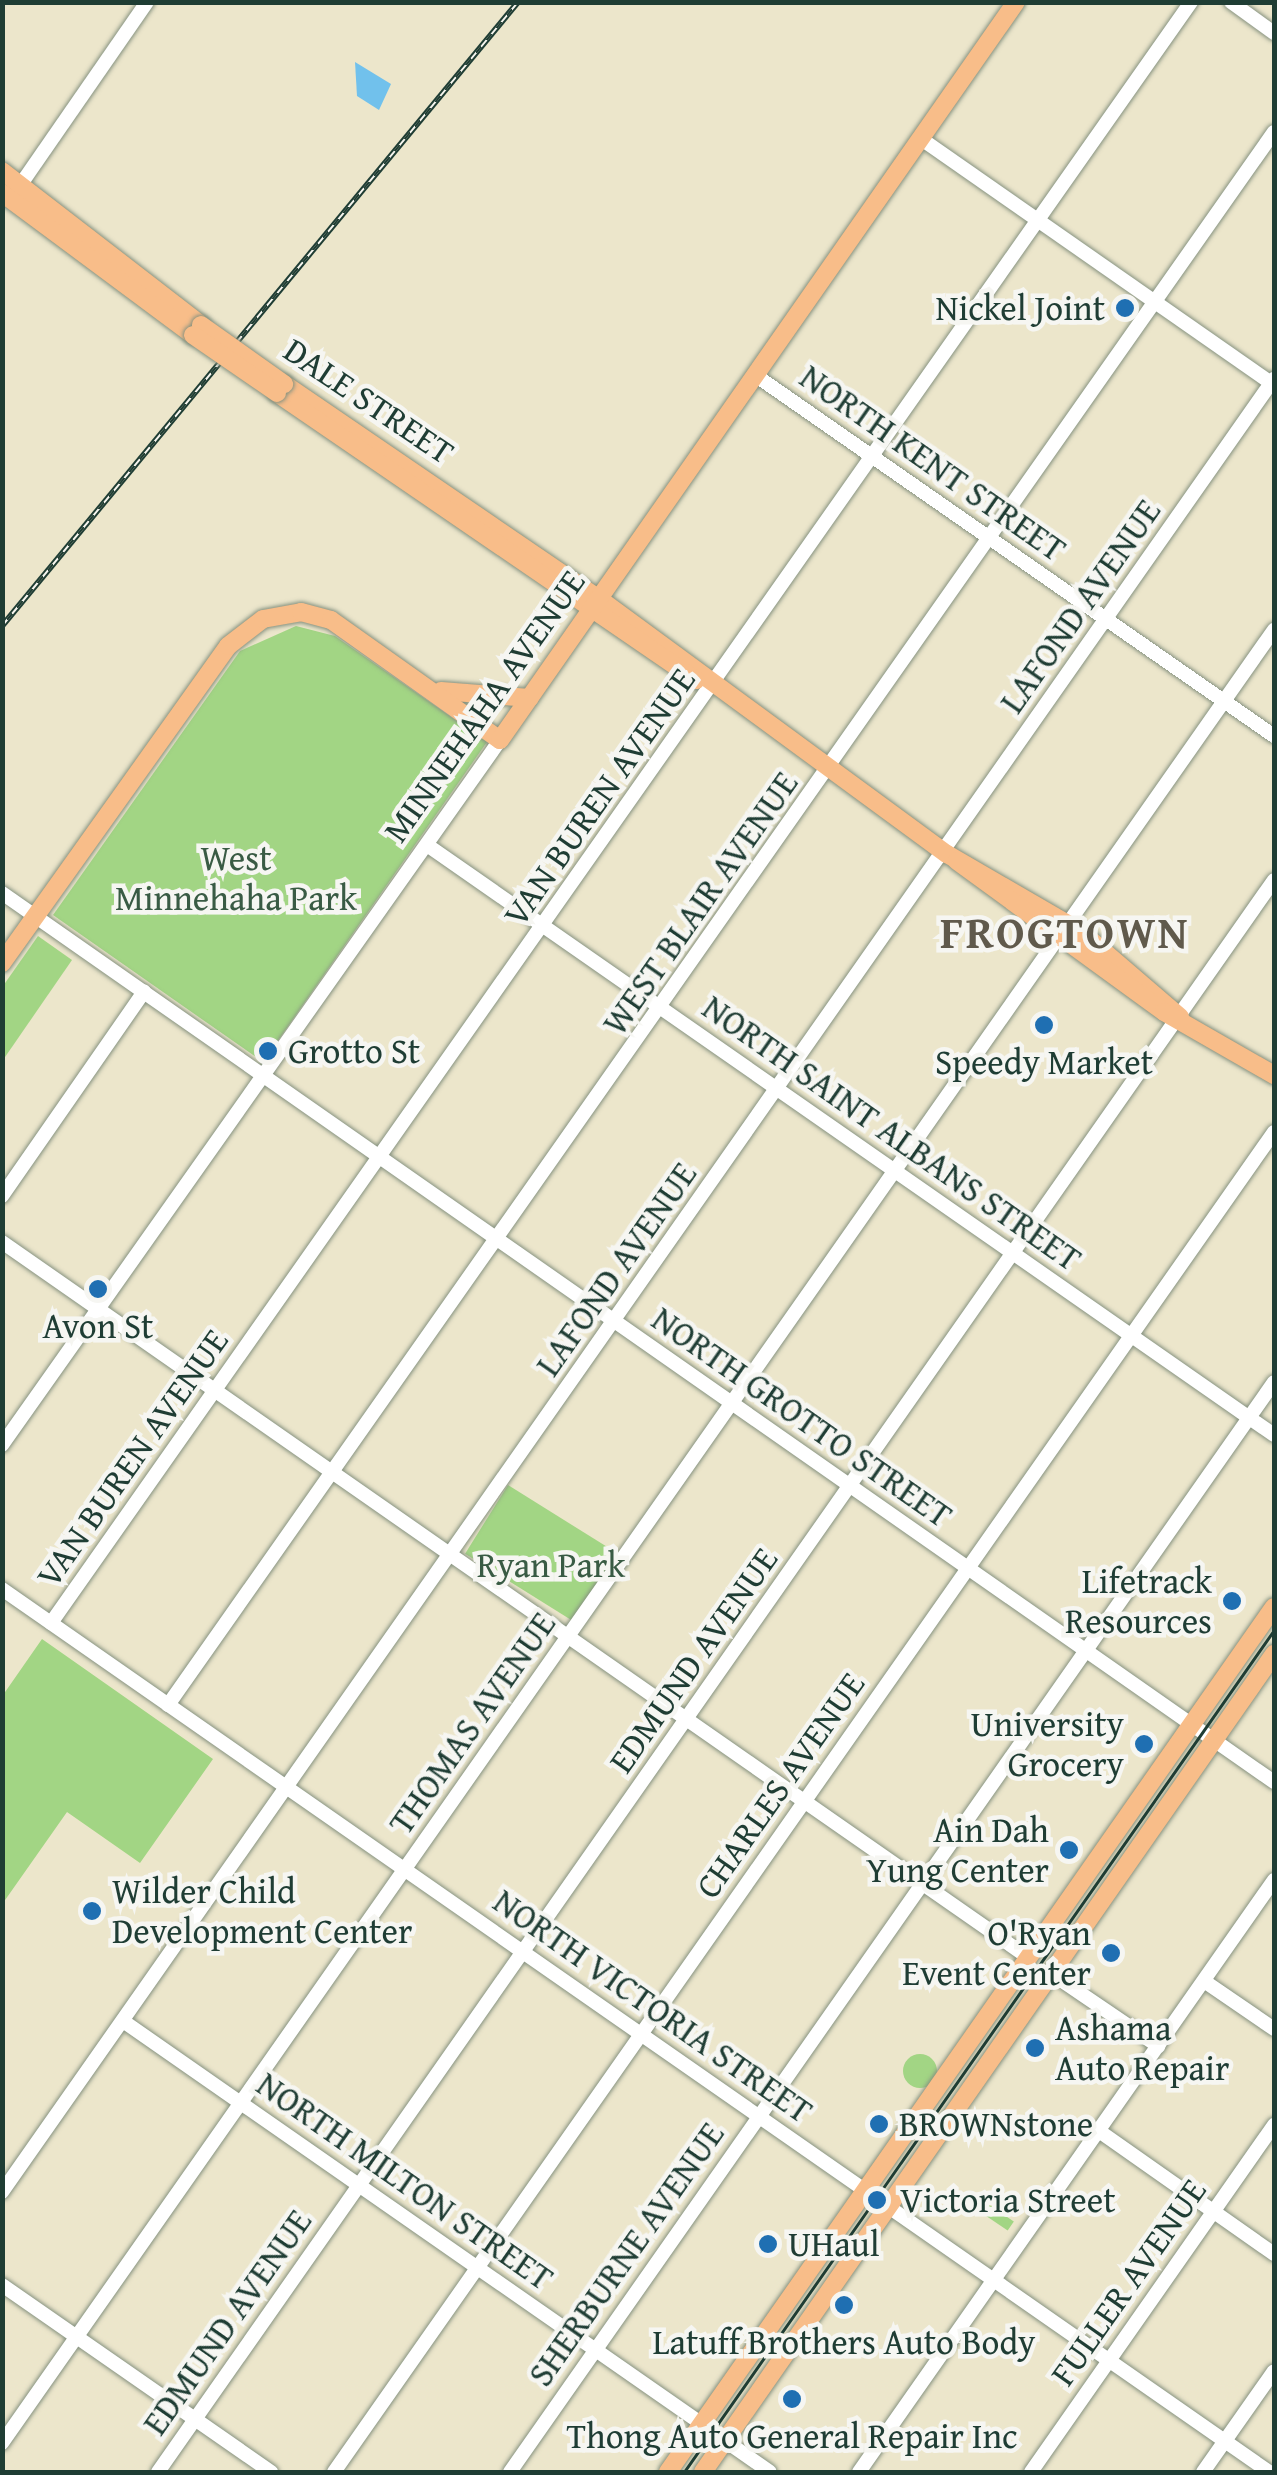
<!DOCTYPE html>
<style>
body{margin:0}
#map{position:relative;width:1277px;height:2475px;overflow:hidden;background:#ece6cb;font-family:"Gentium Book Plus",serif}
div>[style]{position:absolute}
[style*='--x']{left:calc(var(--x)*1px);top:calc(var(--y)*1px);width:calc(var(--w)*1px);rotate:calc(var(--a)*1deg)}
.green>*{inset:0;background:#a2d584;transform-origin:0 0}
.round{border-radius:50%}
.water>*{inset:0;background:#71c1ec}
.roads{filter:drop-shadow(0 0 2px #869280) drop-shadow(0 0 2px #869280)}
.minor>*{height:14px;margin:-7px;padding:0 7px;transform-origin:7px;border-radius:7px;background:#fff}
.major>*{height:18px;margin:-9px;padding:0 9px;transform-origin:9px;border-radius:9px;background:#f8bd89}
.tram>*{height:2.5px;margin:-1.25px;padding:0 1.25px;transform-origin:1.25px;border-radius:1.25px;background:#1f3d34}
.rail>*{height:6px;margin-top:-3px;transform-origin:0;background:repeating-linear-gradient(90deg,#f6f6f2 0 8px,#1f3d34 0 16px);box-sizing:border-box;border-block:2px solid #1f3d34}
.bridges{filter:drop-shadow(0 0 2px #869280) drop-shadow(0 0 2px #869280)}
.major-bridge>*{height:18px;margin:-9px;padding:0 9px;transform-origin:9px;border-radius:9px;background:#f8bd89}
.dots>*{width:28px;height:28px;translate:-50% -50%;box-sizing:border-box;border:5px solid #f6f6f2;border-radius:50%}
span{translate:-50% -50%;white-space:nowrap;text-align:center;line-height:1.15;-webkit-text-stroke:9px #f6f6f2;paint-order:stroke}
.poi-label{font-size:35px;color:#1f3d34}
.right{translate:-100% -50%;text-align:right}
.left{translate:0 -50%;text-align:left}
.street-label{font-size:35px;color:#1f3d34}
.park-label{font-size:35px;color:#395b44}
.district-label{font-size:45px;color:#605a4c;font-weight:700;letter-spacing:2.5px}
.frame{position:absolute;inset:0;border:5px solid #1f3d34;pointer-events:none}
</style>
<div id="map">
<div class="green">
<div style="clip-path:polygon(296px 626px,335px 636px,487px 742px,263px 1062px,53px 915px,240px 651px)"></div>
<div style="clip-path:polygon(38px 936px,72px 960px,3px 1060px,3px 986px)"></div>
<div style="left:508px;top:1485px;width:128px;height:81px;rotate:32deg"></div>
<div style="clip-path:polygon(42px 1639px,213px 1759px,140px 1863px,67px 1812px,3px 1903px,3px 1695px)"></div>
<div class="round" style="left:903px;top:2054px;width:34px;height:34px"></div>
<div style="left:979px;top:2198px;width:42px;height:11px;rotate:34deg"></div>
</div>
<div class="water">
<div style="clip-path:polygon(355px 62px,391px 84px,379px 110px,357px 96px)"></div>
</div>
<div class="roads">
<div class="minor">
<div style="--x:1231;--y:2;--w:53;--a:35.8"></div>
<div style="--x:920;--y:138;--w:432;--a:34.9"></div>
<div style="--x:21;--y:184;--w:221;--a:-55.3"></div>
<div style="--x:755;--y:375;--w:632;--a:34.82"></div>
<div style="--x:427;--y:845;--w:1032;--a:34.86"></div>
<div style="--x:2;--y:893;--w:1552;--a:34.95"></div>
<div style="--x:2;--y:1196;--w:249;--a:-55.2"></div>
<div style="--x:2;--y:1242;--w:1252;--a:34.88"></div>
<div style="--x:2;--y:1445;--w:863;--a:-54.76"></div>
<div style="--x:2;--y:1589;--w:1544;--a:34.87"></div>
<div style="--x:51;--y:1623;--w:1982;--a:-54.88"></div>
<div style="--x:168;--y:1705;--w:1923;--a:-54.89"></div>
<div style="--x:1055;--y:1976;--w:125;--a:34.2"></div>
<div style="--x:1204;--y:1981;--w:85;--a:34.4"></div>
<div style="--x:123;--y:2021;--w:705;--a:34.84"></div>
<div style="--x:1099;--y:2131;--w:214;--a:35.1"></div>
<div style="--x:2;--y:2192;--w:2215;--a:-54.95"></div>
<div style="--x:2;--y:2285;--w:328;--a:34.8"></div>
<div style="--x:727;--y:2442;--w:52;--a:34.9"></div>
<div style="--x:2;--y:2443;--w:2215;--a:-54.95"></div>
<div style="--x:158;--y:2472;--w:1944;--a:-54.97"></div>
<div style="--x:334;--y:2472;--w:1637;--a:-54.95"></div>
<div style="--x:510;--y:2472;--w:1331;--a:-54.97"></div>
<div style="--x:859;--y:2472;--w:723;--a:-54.97"></div>
<div style="--x:1031;--y:2472;--w:424;--a:-55"></div>
<div style="--x:1203;--y:2472;--w:123;--a:-54.9"></div>
</div>
<div class="major">
<div style="--x:2;--y:171;--w:252;--a:37.7"></div>
<div style="--x:2;--y:193;--w:238;--a:36.6"></div>
<div style="--x:284;--y:384;--w:380;--a:34.3"></div>
<div style="--x:598;--y:598;--w:433;--a:36.3"></div>
<div style="--x:947;--y:854;--w:154;--a:30.1"></div>
<div style="--x:1080;--y:931;--w:132;--a:40.7"></div>
<div style="--x:277;--y:393;--w:508;--a:34.41"></div>
<div style="--x:441;--y:691;--w:89;--a:4.5"></div>
<div style="--x:957;--y:861;--w:256;--a:36.1"></div>
<div style="--x:1164;--y:1012;--w:127;--a:29.8"></div>
<div style="--x:2;--y:963;--w:389;--a:-54.5"></div>
<div style="--x:228;--y:646;--w:44;--a:-37.6"></div>
<div style="--x:263;--y:619;--w:39;--a:-10"></div>
<div style="--x:301;--y:612;--w:31;--a:15"></div>
<div style="--x:331;--y:620;--w:207;--a:35.4"></div>
<div style="--x:500;--y:740;--w:900;--a:-55.04"></div>
<div style="--x:668;--y:2472;--w:1056;--a:-54.99"></div>
<div style="--x:703;--y:2472;--w:998;--a:-55.08"></div>
</div>
</div>
<div class="tram">
<div style="--x:684;--y:2472;--w:1028;--a:-54.98"></div>
</div>
<div class="rail">
<div style="--x:2;--y:626;--w:810;--a:-50.41"></div>
</div>
<div class="bridges">
<div class="major-bridge">
<div style="--x:201;--y:325;--w:102;--a:35.4"></div>
<div style="--x:193;--y:335;--w:102;--a:34.6"></div>
</div>
</div>
<div class="dots">
<div style="left:1125px;top:308px;background:#1f6fb2"></div>
<div style="left:1044px;top:1025px;background:#1f6fb2"></div>
<div style="left:268px;top:1051px;background:#1f6fb2"></div>
<div style="left:98px;top:1289px;background:#1f6fb2"></div>
<div style="left:1232px;top:1601px;background:#1f6fb2"></div>
<div style="left:1144px;top:1744px;background:#1f6fb2"></div>
<div style="left:1069px;top:1850px;background:#1f6fb2"></div>
<div style="left:92px;top:1911px;background:#1f6fb2"></div>
<div style="left:1111px;top:1953px;background:#1f6fb2"></div>
<div style="left:1035px;top:2048px;background:#1f6fb2"></div>
<div style="left:879px;top:2124px;background:#1f6fb2"></div>
<div style="left:877px;top:2200px;background:#1f6fb2"></div>
<div style="left:768px;top:2244px;background:#1f6fb2"></div>
<div style="left:844px;top:2305px;background:#1f6fb2"></div>
<div style="left:792px;top:2399px;background:#1f6fb2"></div>
</div>
<div class="poi-label">
<span class="right" style="left:1105px;top:308px">Nickel Joint</span>
<span class="left" style="left:288px;top:1051px">Grotto St</span>
<span style="left:1044px;top:1062px">Speedy Market</span>
<span style="left:98px;top:1326px">Avon St</span>
<span class="right" style="left:1212px;top:1601px">Lifetrack<br>Resources</span>
<span class="right" style="left:1124px;top:1744px">University<br>Grocery</span>
<span class="right" style="left:1049px;top:1850px">Ain Dah<br>Yung Center</span>
<span class="left" style="left:112px;top:1911px">Wilder Child<br>Development Center</span>
<span class="right" style="left:1091px;top:1953px">O'Ryan<br>Event Center</span>
<span class="left" style="left:1055px;top:2048px">Ashama<br>Auto Repair</span>
<span class="left" style="left:899px;top:2124px">BROWNstone</span>
<span class="left" style="left:900px;top:2200px">Victoria Street</span>
<span class="left" style="left:788px;top:2244px">UHaul</span>
<span style="left:844px;top:2342px">Latuff Brothers Auto Body</span>
<span style="left:792px;top:2436px">Thong Auto General Repair Inc</span>
</div>
<div class="street-label">
<span style="left:369px;top:401px;rotate:34deg">DALE STREET</span>
<span style="left:933px;top:463px;rotate:35deg">NORTH KENT STREET</span>
<span style="left:1080px;top:606px;rotate:-55deg">LAFOND AVENUE</span>
<span style="left:484px;top:706px;rotate:-55deg">MINNEHAHA AVENUE</span>
<span style="left:599px;top:797px;rotate:-55deg">VAN BUREN AVENUE</span>
<span style="left:700px;top:903px;rotate:-55deg">WEST BLAIR AVENUE</span>
<span style="left:892px;top:1133px;rotate:35deg">NORTH SAINT ALBANS STREET</span>
<span style="left:616px;top:1269px;rotate:-55deg">LAFOND AVENUE</span>
<span style="left:802px;top:1417px;rotate:35deg">NORTH GROTTO STREET</span>
<span style="left:132px;top:1458px;rotate:-55deg">VAN BUREN AVENUE</span>
<span style="left:693px;top:1660px;rotate:-55deg">EDMUND AVENUE</span>
<span style="left:472px;top:1723px;rotate:-55deg">THOMAS AVENUE</span>
<span style="left:780px;top:1785px;rotate:-55deg">CHARLES AVENUE</span>
<span style="left:653px;top:2006px;rotate:35deg">NORTH VICTORIA STREET</span>
<span style="left:405px;top:2181px;rotate:35deg">NORTH MILTON STREET</span>
<span style="left:626px;top:2254px;rotate:-55deg">SHERBURNE AVENUE</span>
<span style="left:1128px;top:2282px;rotate:-55deg">FULLER AVENUE</span>
<span style="left:227px;top:2322px;rotate:-55deg">EDMUND AVENUE</span>
</div>
<div class="park-label">
<span style="left:236px;top:878px">West<br>Minnehaha Park</span>
<span style="left:551px;top:1565px">Ryan Park</span>
</div>
<div class="district-label">
<span style="left:1065px;top:932px">FROGTOWN</span>
</div>
<div class="frame"></div>
</div>
